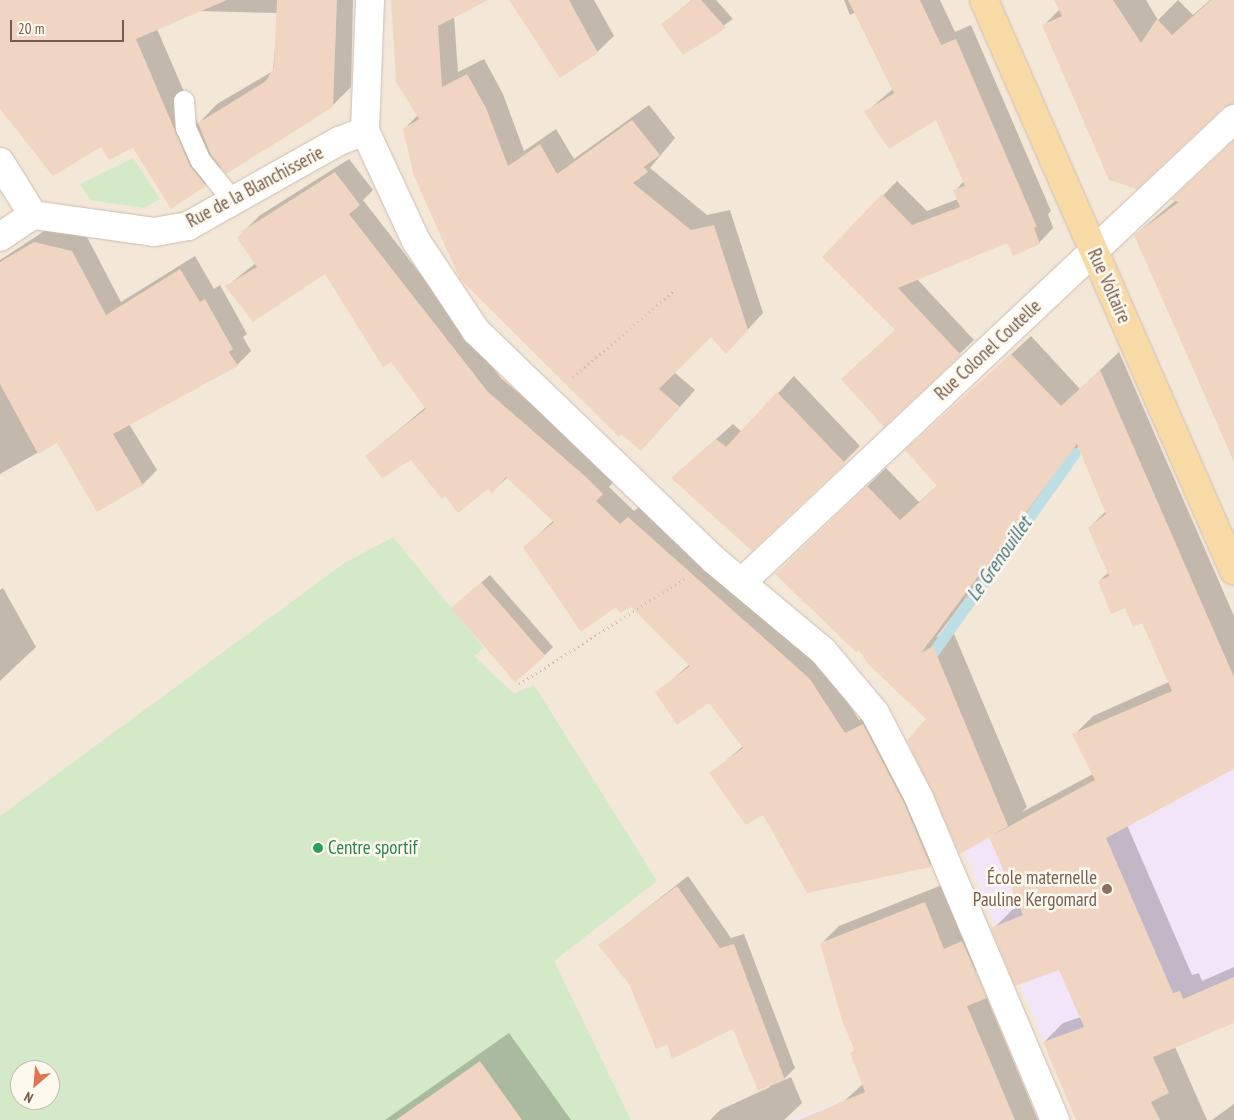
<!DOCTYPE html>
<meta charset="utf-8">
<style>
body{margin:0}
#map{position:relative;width:1234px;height:1120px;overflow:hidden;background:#fcf5e9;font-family:"PT Sans Narrow",sans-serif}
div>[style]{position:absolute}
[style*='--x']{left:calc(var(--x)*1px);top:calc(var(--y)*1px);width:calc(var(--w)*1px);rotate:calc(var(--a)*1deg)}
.residential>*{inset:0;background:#f3e7d8}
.education>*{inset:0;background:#f2e5f8}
.green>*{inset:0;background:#d4e9c7}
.shadow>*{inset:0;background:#0003}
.stream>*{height:11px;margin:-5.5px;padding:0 5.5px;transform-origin:5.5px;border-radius:5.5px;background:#bedee5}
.building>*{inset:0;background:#f0d5c2;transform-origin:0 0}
.path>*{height:3px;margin-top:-1.5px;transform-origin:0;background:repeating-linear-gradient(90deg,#d5b8a4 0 1px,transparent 0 5px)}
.roads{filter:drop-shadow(0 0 1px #cdbdaf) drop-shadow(0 0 1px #cdbdaf)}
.service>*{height:20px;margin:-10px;padding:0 10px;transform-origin:10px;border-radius:10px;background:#fff}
.minor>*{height:28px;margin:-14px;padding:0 14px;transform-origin:14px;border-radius:14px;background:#fff}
.primary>*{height:28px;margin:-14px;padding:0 14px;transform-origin:14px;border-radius:14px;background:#f7daa5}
.dots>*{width:14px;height:14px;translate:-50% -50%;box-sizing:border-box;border:2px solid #fef9ef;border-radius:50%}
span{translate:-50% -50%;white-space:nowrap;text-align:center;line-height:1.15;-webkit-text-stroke:5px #fef9ef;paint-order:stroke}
.street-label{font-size:19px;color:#755c4d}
.leisure-label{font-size:19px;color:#27864d}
.left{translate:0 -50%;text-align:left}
.education-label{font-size:19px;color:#785e54}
.right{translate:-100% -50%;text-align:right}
.water-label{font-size:20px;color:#447580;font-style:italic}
.north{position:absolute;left:10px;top:1060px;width:50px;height:50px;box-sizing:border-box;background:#fef9ef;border:1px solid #c7baae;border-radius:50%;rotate:207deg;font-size:14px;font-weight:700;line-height:20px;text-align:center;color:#755c4d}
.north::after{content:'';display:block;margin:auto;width:18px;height:22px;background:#df7654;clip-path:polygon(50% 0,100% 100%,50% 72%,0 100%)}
.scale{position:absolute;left:10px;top:20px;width:114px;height:22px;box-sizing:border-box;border:2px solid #755c4d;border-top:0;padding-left:6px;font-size:15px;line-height:18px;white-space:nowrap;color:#755c4d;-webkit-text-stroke:4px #fef9ef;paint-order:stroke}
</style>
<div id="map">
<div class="residential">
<div style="clip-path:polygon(evenodd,0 0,1234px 0,1234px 1120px,0 1120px,0 0,20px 1070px,50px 1070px,50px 1100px,20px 1100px,20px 1070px)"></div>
</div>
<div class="education">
<div style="clip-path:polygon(1234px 706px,1234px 1023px,1200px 1037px,1180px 991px,1044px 1042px,964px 851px)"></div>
<div style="clip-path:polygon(840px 1102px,849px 1120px,788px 1120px)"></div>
</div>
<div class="green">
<div style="clip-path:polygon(133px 158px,160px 199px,144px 208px,90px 200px,80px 184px)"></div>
<div style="clip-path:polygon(evenodd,393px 537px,484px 648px,474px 656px,514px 694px,534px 685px,657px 881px,554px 961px,631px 1120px,0 1120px,0 816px,343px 564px,393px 537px,20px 1070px,50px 1070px,50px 1100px,20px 1100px,20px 1070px)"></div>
</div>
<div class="shadow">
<div style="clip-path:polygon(evenodd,0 0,353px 0,351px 87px,332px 106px,223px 167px,205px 185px,134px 146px,101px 146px,0 107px,0 0,199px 11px,278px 13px,273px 71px,217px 104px,198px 124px,157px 29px,199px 11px)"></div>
<div style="clip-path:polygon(392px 0,485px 0,454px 16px,458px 72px,484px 59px,503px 94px,524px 151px,556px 129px,574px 159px,649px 105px,675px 138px,650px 168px,707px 215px,730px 210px,763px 313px,726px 353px,711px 335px,674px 372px,695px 390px,641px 450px,404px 129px,418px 115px)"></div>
<div style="clip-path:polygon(510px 0,594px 0,614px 36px,597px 52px,561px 76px)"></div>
<div style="clip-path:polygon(692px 0,716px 0,733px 19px,684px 53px,662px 25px)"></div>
<div style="clip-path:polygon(844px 0,940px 0,955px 32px,971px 25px,1051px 211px,1048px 214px,1053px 228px,1039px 243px,1008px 241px,917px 279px,974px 340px,884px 425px,896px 330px,824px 257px,897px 181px,927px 211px,958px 199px,955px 191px,964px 181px,936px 119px,866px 112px,893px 89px,856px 12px,850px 15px)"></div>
<div style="clip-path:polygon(1056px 0,1146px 0,1158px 20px,1178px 0,1193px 15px,1210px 0,1234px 0,1234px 104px,1044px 25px,1060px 9px)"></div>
<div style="clip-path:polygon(1234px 141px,1234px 461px,1135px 235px,1176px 200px)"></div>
<div style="clip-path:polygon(349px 159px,373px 190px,363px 200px,501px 378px,600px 463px,616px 479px,609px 487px,634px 511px,643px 504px,824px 665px,859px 720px,877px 711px,944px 852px,930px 865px,808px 891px,763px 813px,711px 774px,743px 746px,709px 701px,657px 693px,690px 664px,631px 606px,617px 606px,525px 547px,554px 520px,508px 477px,492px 492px,489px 488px,445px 494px,411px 458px,367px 456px,426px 407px,325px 272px,227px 286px,256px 263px,245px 230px,259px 216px)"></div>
<div style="clip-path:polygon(49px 228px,87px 237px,121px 302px,195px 256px,214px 289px,220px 285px,247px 334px,243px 337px,251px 351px,237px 365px,129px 424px,157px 470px,143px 484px,97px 510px,58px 441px,0 474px,0 260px)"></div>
<div style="clip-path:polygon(evenodd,1031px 336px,1080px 389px,1119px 352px,1234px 616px,1234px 768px,1127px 825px,1192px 975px,1199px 973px,1202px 981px,1234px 967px,1234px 1022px,1175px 1047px,1207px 1120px,1077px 1120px,1044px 1042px,1063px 1023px,1081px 1017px,1060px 968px,993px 929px,1012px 910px,1021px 906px,991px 838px,995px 834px,927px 719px,796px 555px,886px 468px,919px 502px,938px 485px,907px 450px,1031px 336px,1079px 446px,1106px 511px,1089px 528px,1109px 572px,1099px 581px,1143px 621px,1169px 682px,1093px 716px,1074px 735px,1093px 774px,1022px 812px,1027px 807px,952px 629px,936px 638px,1079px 446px)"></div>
<div style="clip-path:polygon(794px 376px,860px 446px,844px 462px,689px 463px,733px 424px,742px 432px)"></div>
<div style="clip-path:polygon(490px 575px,553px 647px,545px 655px,461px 600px)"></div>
<div style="clip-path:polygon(3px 588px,36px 647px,0 681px,0 590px)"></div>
<div style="clip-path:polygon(688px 876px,731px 938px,744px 934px,795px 1068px,782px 1081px,791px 1077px,802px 1103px,784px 1120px,710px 1120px,720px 1110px,770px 1087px,734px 1028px,667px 1043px,630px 983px,600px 945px)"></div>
<div style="clip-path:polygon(942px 885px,983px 965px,976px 972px,1038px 1120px,851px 1120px,842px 1103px,863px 1084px,851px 1054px,856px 1049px,821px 944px,839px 926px)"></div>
<div style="clip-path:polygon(509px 1033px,571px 1120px,385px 1120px)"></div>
<div style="clip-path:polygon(1234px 1104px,1234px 1120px,1212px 1120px)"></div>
</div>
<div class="stream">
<div style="--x:927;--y:661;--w:255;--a:-54.6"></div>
</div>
<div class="building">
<div style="clip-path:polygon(0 0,227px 0,136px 39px,190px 166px,206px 186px,171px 209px,133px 148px,109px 160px,101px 147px,53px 176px,0 109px)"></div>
<div style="clip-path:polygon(277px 0,337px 0,333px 107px,226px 174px,211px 155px,198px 123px,266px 81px,274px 67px)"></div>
<div style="clip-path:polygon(391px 0,488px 0,438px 26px,442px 87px,467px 74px,486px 108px,508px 166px,540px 144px,557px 174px,632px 120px,660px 155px,644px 167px,648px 172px,633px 183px,691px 230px,714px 225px,748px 330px,726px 354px,711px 337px,659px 389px,680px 407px,641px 451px,621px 434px,619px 437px,460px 279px,414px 176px,403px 129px,419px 119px,396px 82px)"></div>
<div style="clip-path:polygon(509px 0,569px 0,598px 53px,560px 78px)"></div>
<div style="clip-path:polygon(693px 0,701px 0,726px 28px,683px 55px,661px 24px)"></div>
<div style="clip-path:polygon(848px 0,920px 0,941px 45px,956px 39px,1037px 227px,1034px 228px,1040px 244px,1013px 256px,1007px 243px,898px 288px,961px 355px,884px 427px,841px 379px,895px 330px,822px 257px,882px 194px,912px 225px,960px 207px,953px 190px,965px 186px,936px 120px,889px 149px,864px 112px,894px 93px)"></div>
<div style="clip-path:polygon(1054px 0,1113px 0,1141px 43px,1157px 19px,1172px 35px,1211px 0,1234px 0,1234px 104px,1223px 108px,1137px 189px,1109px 180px,1042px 25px,1062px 16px)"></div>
<div style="clip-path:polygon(1234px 140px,1234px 461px,1134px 235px,1179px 202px,1171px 200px)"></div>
<div style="clip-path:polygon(335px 172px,360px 205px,349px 214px,488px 392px,586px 477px,603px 494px,596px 501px,620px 524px,628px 517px,810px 679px,845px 733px,863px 724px,905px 805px,931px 867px,807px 893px,763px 815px,746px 825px,709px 773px,743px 748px,709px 703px,677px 725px,655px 692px,690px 666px,631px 607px,620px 613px,616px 607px,581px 632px,523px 547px,554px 522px,506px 477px,492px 494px,488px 489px,458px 513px,445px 496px,442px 499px,411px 460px,382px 478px,365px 456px,426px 409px,391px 362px,383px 367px,325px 274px,253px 322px,225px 286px,257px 267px,237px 238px,244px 230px)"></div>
<div style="clip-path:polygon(34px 242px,72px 251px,106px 315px,180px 269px,200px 302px,205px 299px,233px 349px,229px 352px,238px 366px,113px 434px,143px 485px,97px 512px,57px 443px,38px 454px,0 384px,0 262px)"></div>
<div style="clip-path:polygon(1011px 354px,1061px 406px,1100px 370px,1234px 677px,1234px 769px,1106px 838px,1173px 993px,1180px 991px,1183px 999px,1234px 977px,1234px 1023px,1153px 1057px,1169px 1093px,1151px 1102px,1160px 1120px,1076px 1120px,1043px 1042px,1084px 1027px,1059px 970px,1015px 986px,991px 928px,1023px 915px,989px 837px,1095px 780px,1072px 734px,1172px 691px,1142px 623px,1133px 627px,1125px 608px,1111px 614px,1098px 581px,1109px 576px,1088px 528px,1106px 514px,1077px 444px,921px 653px,933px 646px,1008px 826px,960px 854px,907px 740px,926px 719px,868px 664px,859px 650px,856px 652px,775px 574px,867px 486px,900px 520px,937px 486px,905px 450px)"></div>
<div style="clip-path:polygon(777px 392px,845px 463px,752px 551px,671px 478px,716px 439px,726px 447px)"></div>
<div style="left:481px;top:582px;width:98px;height:40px;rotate:49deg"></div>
<div style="clip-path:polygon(677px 886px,720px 948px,734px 944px,785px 1080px,758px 1091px,733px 1029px,672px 1059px,667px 1044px,656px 1049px,629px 984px,598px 945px)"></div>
<div style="clip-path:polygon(925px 902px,944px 949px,962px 941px,987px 998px,967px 1006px,1015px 1120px,799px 1120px,865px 1092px,850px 1053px,855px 1051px,842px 1020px,820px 943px)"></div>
<div style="clip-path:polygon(480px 1061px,522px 1120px,396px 1120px)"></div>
</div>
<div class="path">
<div style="--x:573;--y:377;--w:135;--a:-40.5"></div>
<div style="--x:519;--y:684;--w:196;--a:-32.5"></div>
</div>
<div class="roads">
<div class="service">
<div style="--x:184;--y:101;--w:27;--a:86"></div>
<div style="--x:186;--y:128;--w:36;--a:66"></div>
<div style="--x:201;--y:161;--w:51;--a:51.3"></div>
</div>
<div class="minor">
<div style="--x:370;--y:0;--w:131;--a:92.2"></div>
<div style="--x:365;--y:131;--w:121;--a:65.1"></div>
<div style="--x:416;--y:241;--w:108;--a:56.3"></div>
<div style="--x:476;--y:331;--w:330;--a:43.9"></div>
<div style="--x:714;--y:560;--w:142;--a:39.9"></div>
<div style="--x:823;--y:651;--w:81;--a:50"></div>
<div style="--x:875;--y:713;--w:96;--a:62.6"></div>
<div style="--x:919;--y:798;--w:350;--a:67.1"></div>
<div style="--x:0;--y:162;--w:62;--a:58.1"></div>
<div style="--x:0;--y:237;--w:40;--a:-34"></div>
<div style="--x:33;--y:215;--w:122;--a:8"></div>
<div style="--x:154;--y:232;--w:35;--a:-10"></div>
<div style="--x:188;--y:226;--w:173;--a:-29.4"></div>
<div style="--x:339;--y:141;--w:28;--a:-21"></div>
<div style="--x:742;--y:582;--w:676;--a:-43.26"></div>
</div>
<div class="primary">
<div style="--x:984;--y:0;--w:623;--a:66.35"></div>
</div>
</div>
<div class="dots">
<div style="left:318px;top:848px;background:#2e9e5b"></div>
<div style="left:1107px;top:889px;background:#8d6e63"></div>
</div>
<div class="street-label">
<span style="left:255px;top:187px;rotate:-28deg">Rue de la Blanchisserie</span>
<span style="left:1109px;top:286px;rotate:66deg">Rue Voltaire</span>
<span style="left:988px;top:350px;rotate:-43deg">Rue Colonel Coutelle</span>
</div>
<div class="leisure-label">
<span class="left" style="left:328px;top:848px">Centre sportif</span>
</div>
<div class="education-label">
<span class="right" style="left:1097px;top:889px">École maternelle<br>Pauline Kergomard</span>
</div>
<div class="water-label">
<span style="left:999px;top:559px;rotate:-55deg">Le Grenouillet</span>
</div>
<div class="north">N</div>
<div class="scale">20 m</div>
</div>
